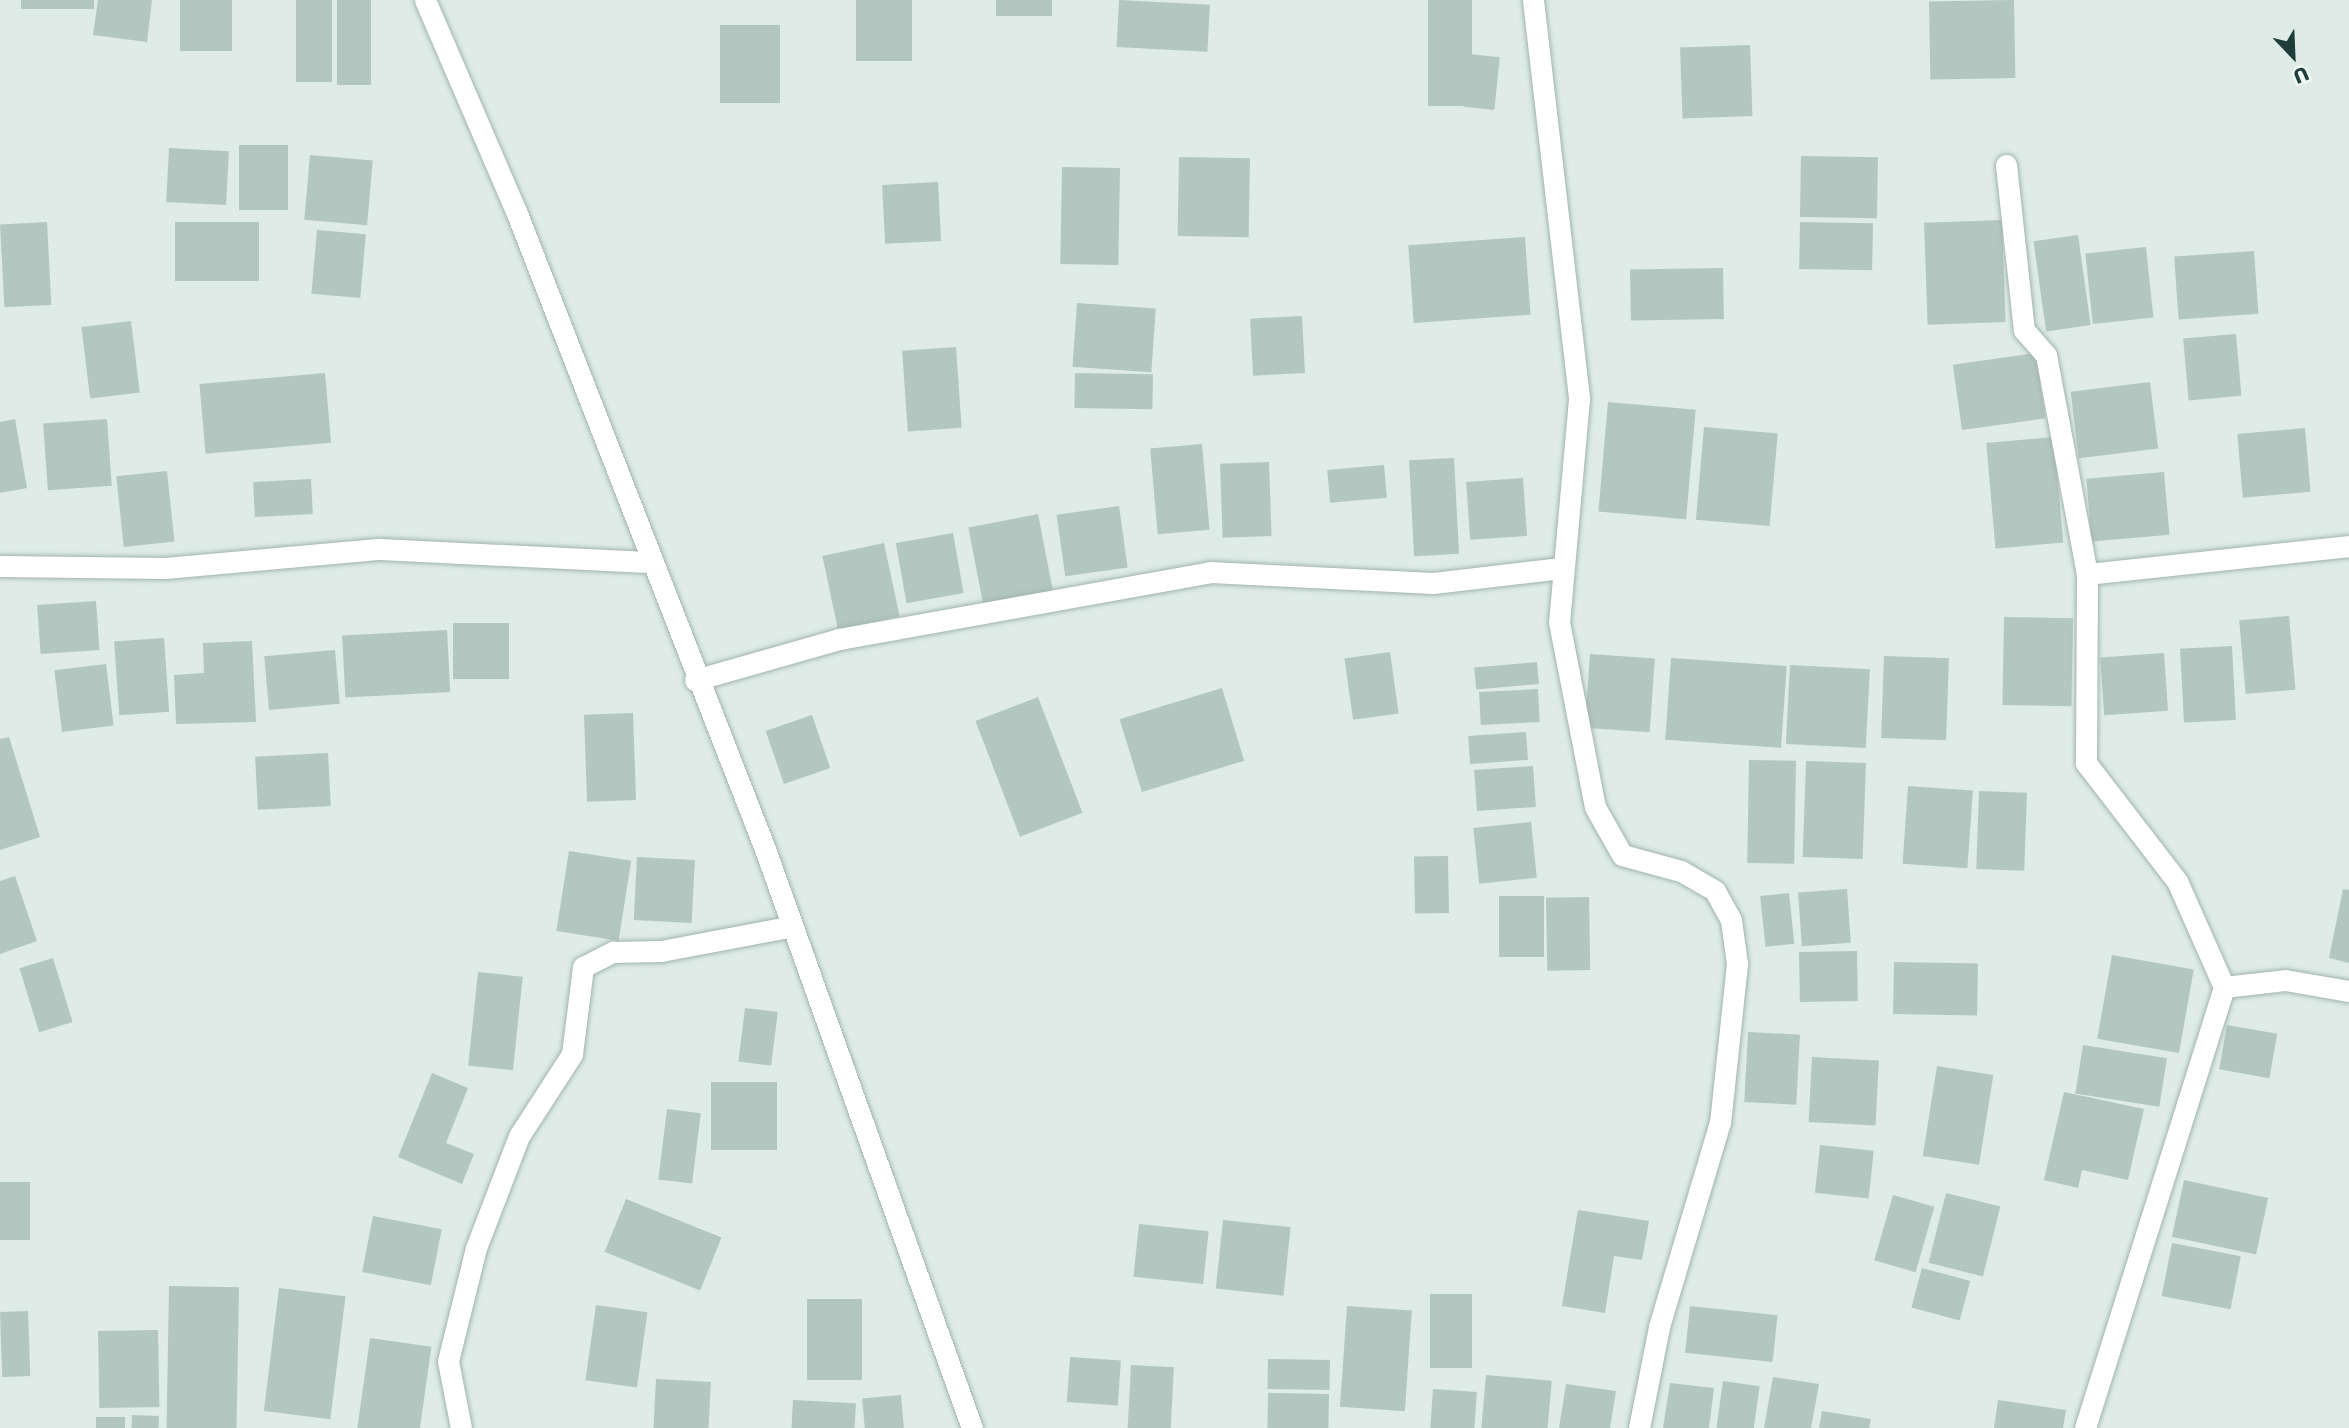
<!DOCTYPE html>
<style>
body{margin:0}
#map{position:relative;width:2349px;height:1428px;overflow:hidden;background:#deebe7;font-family:"DejaVu Sans",sans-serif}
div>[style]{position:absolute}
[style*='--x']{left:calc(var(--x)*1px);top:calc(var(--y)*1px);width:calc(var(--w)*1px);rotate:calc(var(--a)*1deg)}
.building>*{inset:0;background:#b3c6c0;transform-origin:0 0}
.roads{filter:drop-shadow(0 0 2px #a1b3af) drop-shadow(0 0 2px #a1b3af)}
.minor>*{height:21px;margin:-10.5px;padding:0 10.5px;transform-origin:10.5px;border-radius:10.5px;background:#fff}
span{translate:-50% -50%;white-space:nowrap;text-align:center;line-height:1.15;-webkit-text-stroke:5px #eff8f4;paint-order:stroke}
.north{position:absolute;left:2258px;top:21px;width:70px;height:70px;-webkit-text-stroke:5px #eff8f4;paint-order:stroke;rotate:157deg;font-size:19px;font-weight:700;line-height:28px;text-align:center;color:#1e3d38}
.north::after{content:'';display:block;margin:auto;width:24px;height:32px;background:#1e3d38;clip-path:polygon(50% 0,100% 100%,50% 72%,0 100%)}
</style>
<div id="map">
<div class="building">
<div style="left:21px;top:0;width:73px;height:9px"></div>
<div style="clip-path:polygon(98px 0,152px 0,147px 42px,93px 35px)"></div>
<div style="left:180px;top:0;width:52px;height:51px"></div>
<div style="left:296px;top:0;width:36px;height:82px"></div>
<div style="left:337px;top:0;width:34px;height:85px"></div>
<div style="left:856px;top:0;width:56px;height:61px"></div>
<div style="left:996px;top:0;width:56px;height:16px"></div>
<div style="left:1119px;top:0;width:91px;height:47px;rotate:3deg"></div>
<div style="left:1428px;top:0;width:44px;height:106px"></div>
<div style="left:2014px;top:0;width:78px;height:85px;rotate:89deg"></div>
<div style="left:720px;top:25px;width:60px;height:78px"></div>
<div style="left:1750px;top:45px;width:71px;height:70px;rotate:88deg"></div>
<div style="left:1469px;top:54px;width:31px;height:53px;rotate:6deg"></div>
<div style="left:288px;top:145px;width:65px;height:49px;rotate:90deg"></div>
<div style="left:169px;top:148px;width:60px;height:54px;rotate:3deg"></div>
<div style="left:310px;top:155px;width:63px;height:65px;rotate:5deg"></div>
<div style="left:1801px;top:156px;width:77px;height:61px;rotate:1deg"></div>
<div style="left:1179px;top:157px;width:71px;height:79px;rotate:1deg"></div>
<div style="left:1062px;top:167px;width:58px;height:97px;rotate:1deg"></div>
<div style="left:938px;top:182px;width:59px;height:56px;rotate:87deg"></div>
<div style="left:2002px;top:220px;width:102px;height:78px;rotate:88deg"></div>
<div style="left:47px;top:222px;width:83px;height:47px;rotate:87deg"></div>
<div style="left:175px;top:222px;width:84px;height:59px"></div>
<div style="left:1800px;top:222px;width:73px;height:47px;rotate:1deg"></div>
<div style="left:317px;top:230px;width:49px;height:64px;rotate:5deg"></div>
<div style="left:2078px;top:235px;width:91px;height:45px;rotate:82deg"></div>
<div style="left:1525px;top:237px;width:78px;height:117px;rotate:86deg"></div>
<div style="left:2146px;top:247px;width:71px;height:61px;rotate:84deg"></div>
<div style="left:2254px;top:251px;width:63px;height:80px;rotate:86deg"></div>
<div style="left:1723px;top:268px;width:51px;height:93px;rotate:89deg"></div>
<div style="left:1077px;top:303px;width:79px;height:64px;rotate:4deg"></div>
<div style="left:1302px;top:316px;width:57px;height:52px;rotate:87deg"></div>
<div style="left:131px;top:321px;width:72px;height:50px;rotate:83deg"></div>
<div style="left:2236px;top:334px;width:62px;height:53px;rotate:85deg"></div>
<div style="left:956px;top:347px;width:81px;height:54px;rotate:86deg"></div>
<div style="left:2036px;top:353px;width:66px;height:84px;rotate:82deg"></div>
<div style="left:325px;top:373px;width:70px;height:126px;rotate:85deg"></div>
<div style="left:1075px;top:373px;width:78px;height:35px;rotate:1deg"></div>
<div style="left:2150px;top:382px;width:67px;height:80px;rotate:83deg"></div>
<div style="left:1608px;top:402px;width:88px;height:110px;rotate:5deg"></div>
<div style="clip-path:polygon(15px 419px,27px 488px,0 493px,0 422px)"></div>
<div style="left:107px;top:419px;width:67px;height:64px;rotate:86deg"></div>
<div style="left:1704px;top:427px;width:74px;height:93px;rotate:5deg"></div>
<div style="left:2305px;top:428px;width:64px;height:68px;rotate:85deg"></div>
<div style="left:2054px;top:437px;width:106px;height:68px;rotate:85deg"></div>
<div style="left:1202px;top:444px;width:86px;height:52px;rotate:85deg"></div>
<div style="left:1454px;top:458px;width:96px;height:45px;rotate:87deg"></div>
<div style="left:1269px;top:462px;width:74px;height:49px;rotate:88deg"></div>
<div style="left:1384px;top:465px;width:33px;height:57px;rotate:85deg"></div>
<div style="left:167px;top:471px;width:71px;height:51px;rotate:84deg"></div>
<div style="left:2164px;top:472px;width:63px;height:78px;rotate:85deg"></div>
<div style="left:1523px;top:478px;width:58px;height:57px;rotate:86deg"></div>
<div style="left:311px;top:479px;width:35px;height:58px;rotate:87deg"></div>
<div style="left:1119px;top:506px;width:62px;height:63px;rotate:82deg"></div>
<div style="left:1038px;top:514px;width:82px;height:71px;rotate:79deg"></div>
<div style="left:953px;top:533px;width:61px;height:58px;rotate:80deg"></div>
<div style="left:884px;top:543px;width:75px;height:63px;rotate:78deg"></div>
<div style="left:96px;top:601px;width:49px;height:59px;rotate:86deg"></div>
<div style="left:2289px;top:616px;width:74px;height:50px;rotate:85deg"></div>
<div style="left:2004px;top:617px;width:69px;height:88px;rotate:1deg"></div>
<div style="left:453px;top:623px;width:56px;height:56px"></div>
<div style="left:447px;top:630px;width:62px;height:105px;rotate:87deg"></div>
<div style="left:164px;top:638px;width:74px;height:50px;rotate:86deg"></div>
<div style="clip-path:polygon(252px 641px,256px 722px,176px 724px,174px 675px,204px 673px,203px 643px)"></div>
<div style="left:2232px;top:646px;width:74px;height:52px;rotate:87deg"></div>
<div style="left:335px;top:650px;width:54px;height:71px;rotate:85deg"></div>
<div style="left:1390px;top:652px;width:62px;height:46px;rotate:82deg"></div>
<div style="left:2164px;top:653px;width:58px;height:64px;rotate:86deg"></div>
<div style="left:1590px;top:654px;width:65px;height:74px;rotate:4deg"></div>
<div style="left:1884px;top:656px;width:65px;height:82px;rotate:2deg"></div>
<div style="left:1671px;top:658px;width:116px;height:82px;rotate:4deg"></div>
<div style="left:1537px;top:662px;width:22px;height:63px;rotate:85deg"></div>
<div style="left:106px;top:664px;width:62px;height:52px;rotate:83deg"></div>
<div style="left:1790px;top:665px;width:80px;height:79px;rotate:3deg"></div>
<div style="left:1222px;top:688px;width:76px;height:107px;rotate:73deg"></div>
<div style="left:1538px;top:689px;width:33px;height:59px;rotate:87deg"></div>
<div style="left:1038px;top:697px;width:124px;height:67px;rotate:69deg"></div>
<div style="left:633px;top:713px;width:87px;height:49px;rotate:88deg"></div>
<div style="left:812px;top:715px;width:56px;height:49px;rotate:71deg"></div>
<div style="left:1526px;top:732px;width:28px;height:58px;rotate:86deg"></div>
<div style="clip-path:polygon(9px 737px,40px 837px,0 850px,0 739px)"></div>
<div style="left:328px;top:753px;width:53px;height:73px;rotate:87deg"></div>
<div style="left:1749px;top:760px;width:47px;height:103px;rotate:1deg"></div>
<div style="left:1806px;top:761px;width:60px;height:96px;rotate:2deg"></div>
<div style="left:1533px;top:766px;width:41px;height:59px;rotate:86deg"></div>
<div style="left:1908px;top:786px;width:65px;height:78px;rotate:4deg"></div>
<div style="left:1979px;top:791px;width:48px;height:78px;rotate:2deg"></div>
<div style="left:1531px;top:822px;width:56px;height:58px;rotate:84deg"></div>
<div style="left:569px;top:851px;width:63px;height:81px;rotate:9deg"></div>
<div style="left:1448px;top:856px;width:57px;height:34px;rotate:89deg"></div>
<div style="left:637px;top:857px;width:58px;height:63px;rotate:3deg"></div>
<div style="clip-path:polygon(15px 876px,37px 941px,0 954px,0 881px)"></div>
<div style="left:1847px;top:889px;width:54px;height:49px;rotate:86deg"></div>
<div style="clip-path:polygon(2343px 889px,2349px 890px,2349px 963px,2329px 958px)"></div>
<div style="left:1789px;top:893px;width:51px;height:29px;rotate:84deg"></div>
<div style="left:1499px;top:896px;width:45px;height:61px"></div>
<div style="left:1589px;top:897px;width:73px;height:43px;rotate:89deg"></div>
<div style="left:1857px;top:951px;width:50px;height:58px;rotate:89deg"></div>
<div style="left:2112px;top:955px;width:83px;height:85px;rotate:10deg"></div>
<div style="left:53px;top:958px;width:67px;height:35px;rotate:73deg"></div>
<div style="left:1894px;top:962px;width:84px;height:52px;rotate:1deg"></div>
<div style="left:478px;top:972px;width:45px;height:94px;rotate:6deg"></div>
<div style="left:745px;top:1008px;width:33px;height:54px;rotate:7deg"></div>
<div style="left:2227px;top:1025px;width:51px;height:45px;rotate:10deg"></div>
<div style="left:1748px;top:1032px;width:52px;height:70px;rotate:3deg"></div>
<div style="left:2083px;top:1045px;width:85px;height:49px;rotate:9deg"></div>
<div style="left:1812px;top:1057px;width:67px;height:65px;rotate:3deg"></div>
<div style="left:1937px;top:1066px;width:57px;height:91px;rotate:9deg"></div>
<div style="clip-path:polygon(432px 1073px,468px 1088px,446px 1143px,474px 1154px,462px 1184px,398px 1157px)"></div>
<div style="left:711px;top:1082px;width:66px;height:68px"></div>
<div style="clip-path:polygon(2064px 1092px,2144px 1109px,2128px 1180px,2082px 1170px,2078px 1188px,2044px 1180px)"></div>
<div style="left:667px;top:1109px;width:34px;height:71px;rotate:7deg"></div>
<div style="left:1820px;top:1145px;width:54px;height:48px;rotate:6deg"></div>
<div style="left:2184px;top:1180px;width:86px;height:58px;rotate:12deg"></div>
<div style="left:0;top:1182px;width:30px;height:58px"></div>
<div style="left:1946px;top:1193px;width:56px;height:72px;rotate:14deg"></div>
<div style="left:1893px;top:1195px;width:43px;height:68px;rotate:16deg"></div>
<div style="left:626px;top:1199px;width:103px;height:57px;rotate:22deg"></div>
<div style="clip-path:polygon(1578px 1210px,1649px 1221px,1642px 1260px,1614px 1256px,1605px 1313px,1562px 1306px)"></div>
<div style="left:373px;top:1216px;width:70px;height:57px;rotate:11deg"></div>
<div style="left:1223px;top:1220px;width:68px;height:69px;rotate:6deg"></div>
<div style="left:1139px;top:1224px;width:70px;height:53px;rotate:6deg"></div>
<div style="left:2172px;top:1243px;width:70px;height:54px;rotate:11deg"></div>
<div style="left:1922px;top:1268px;width:50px;height:41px;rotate:15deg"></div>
<div style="left:169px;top:1286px;width:70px;height:142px;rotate:1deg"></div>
<div style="left:279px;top:1288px;width:67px;height:124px;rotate:7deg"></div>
<div style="left:1430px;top:1294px;width:42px;height:74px"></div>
<div style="left:807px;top:1299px;width:55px;height:81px"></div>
<div style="left:596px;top:1305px;width:52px;height:76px;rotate:8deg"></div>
<div style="left:1347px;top:1306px;width:65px;height:101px;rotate:4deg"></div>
<div style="left:1690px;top:1306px;width:88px;height:47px;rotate:6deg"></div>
<div style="left:28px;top:1311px;width:65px;height:28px;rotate:88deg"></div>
<div style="left:158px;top:1330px;width:77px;height:60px;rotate:89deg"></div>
<div style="left:370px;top:1338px;width:62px;height:91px;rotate:8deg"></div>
<div style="left:1070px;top:1357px;width:51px;height:45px;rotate:4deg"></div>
<div style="left:1268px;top:1359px;width:62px;height:30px;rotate:1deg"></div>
<div style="left:1131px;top:1365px;width:43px;height:63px;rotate:3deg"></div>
<div style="left:1486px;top:1375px;width:66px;height:53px;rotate:5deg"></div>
<div style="clip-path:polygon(1773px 1377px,1819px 1384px,1811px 1428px,1764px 1428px)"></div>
<div style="left:656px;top:1379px;width:55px;height:49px;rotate:3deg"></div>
<div style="left:1723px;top:1381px;width:37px;height:48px;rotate:8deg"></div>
<div style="clip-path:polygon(1670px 1383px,1714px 1388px,1709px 1428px,1663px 1428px)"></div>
<div style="clip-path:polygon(1566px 1384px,1616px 1391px,1610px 1428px,1559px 1428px)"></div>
<div style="left:1433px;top:1389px;width:44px;height:39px;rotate:4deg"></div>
<div style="left:1268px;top:1393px;width:61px;height:35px;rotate:1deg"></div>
<div style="left:901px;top:1395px;width:33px;height:39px;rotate:85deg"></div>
<div style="left:793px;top:1400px;width:63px;height:28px;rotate:3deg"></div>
<div style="clip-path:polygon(1998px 1400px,2066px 1410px,2063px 1428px,1994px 1428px)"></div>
<div style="clip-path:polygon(1822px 1411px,1871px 1419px,1869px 1428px,1819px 1428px)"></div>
<div style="left:132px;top:1415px;width:27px;height:13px;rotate:2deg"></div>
<div style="left:96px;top:1417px;width:29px;height:11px"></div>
</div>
<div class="roads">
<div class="minor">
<div style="--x:425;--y:0;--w:230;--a:66.7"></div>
<div style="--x:516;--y:211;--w:685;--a:68.68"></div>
<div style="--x:765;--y:849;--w:615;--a:70.33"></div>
<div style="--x:1533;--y:0;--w:402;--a:83.4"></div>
<div style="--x:1579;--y:399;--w:224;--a:95.1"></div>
<div style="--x:1559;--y:622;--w:188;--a:79"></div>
<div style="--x:1595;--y:807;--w:55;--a:60.6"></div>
<div style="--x:1622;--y:855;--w:61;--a:15.2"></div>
<div style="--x:1681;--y:871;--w:39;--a:30"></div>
<div style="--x:1715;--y:891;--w:33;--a:61"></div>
<div style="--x:1731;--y:920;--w:44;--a:82.2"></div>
<div style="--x:1737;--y:964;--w:159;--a:96.1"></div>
<div style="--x:1720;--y:1122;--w:214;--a:106.6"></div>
<div style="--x:1659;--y:1327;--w:103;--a:101.2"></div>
<div style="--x:2006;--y:165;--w:166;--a:83.8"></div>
<div style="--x:2024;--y:330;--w:33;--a:49"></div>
<div style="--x:2046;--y:355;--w:223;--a:79.4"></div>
<div style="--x:2087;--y:574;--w:189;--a:90.3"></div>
<div style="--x:2086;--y:763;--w:149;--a:52.4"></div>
<div style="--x:2177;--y:881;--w:116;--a:66.1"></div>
<div style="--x:2224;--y:987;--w:462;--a:107.5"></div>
<div style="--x:0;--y:566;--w:165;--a:0.7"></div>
<div style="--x:165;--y:568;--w:216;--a:-5.1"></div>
<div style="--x:380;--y:549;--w:268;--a:2.8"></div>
<div style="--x:2087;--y:574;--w:263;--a:-6.1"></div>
<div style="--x:695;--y:680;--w:150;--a:-15.9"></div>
<div style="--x:839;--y:639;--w:377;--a:-10.2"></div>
<div style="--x:1210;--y:572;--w:223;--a:2.8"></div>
<div style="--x:1433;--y:583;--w:129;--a:-6.7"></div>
<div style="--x:2224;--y:987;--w:61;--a:-6.5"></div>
<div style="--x:2285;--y:980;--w:65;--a:9.8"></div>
<div style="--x:461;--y:1428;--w:68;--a:-101"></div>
<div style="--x:448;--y:1361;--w:116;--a:-76.1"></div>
<div style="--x:476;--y:1248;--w:120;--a:-69"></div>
<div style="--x:519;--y:1136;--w:98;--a:-57.1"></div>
<div style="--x:572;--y:1054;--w:88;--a:-82.8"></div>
<div style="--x:583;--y:967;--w:34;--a:-27"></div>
<div style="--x:613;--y:952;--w:48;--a:-1.2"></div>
<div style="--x:661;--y:951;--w:134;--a:-10.7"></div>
</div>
</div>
<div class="north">U</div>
</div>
